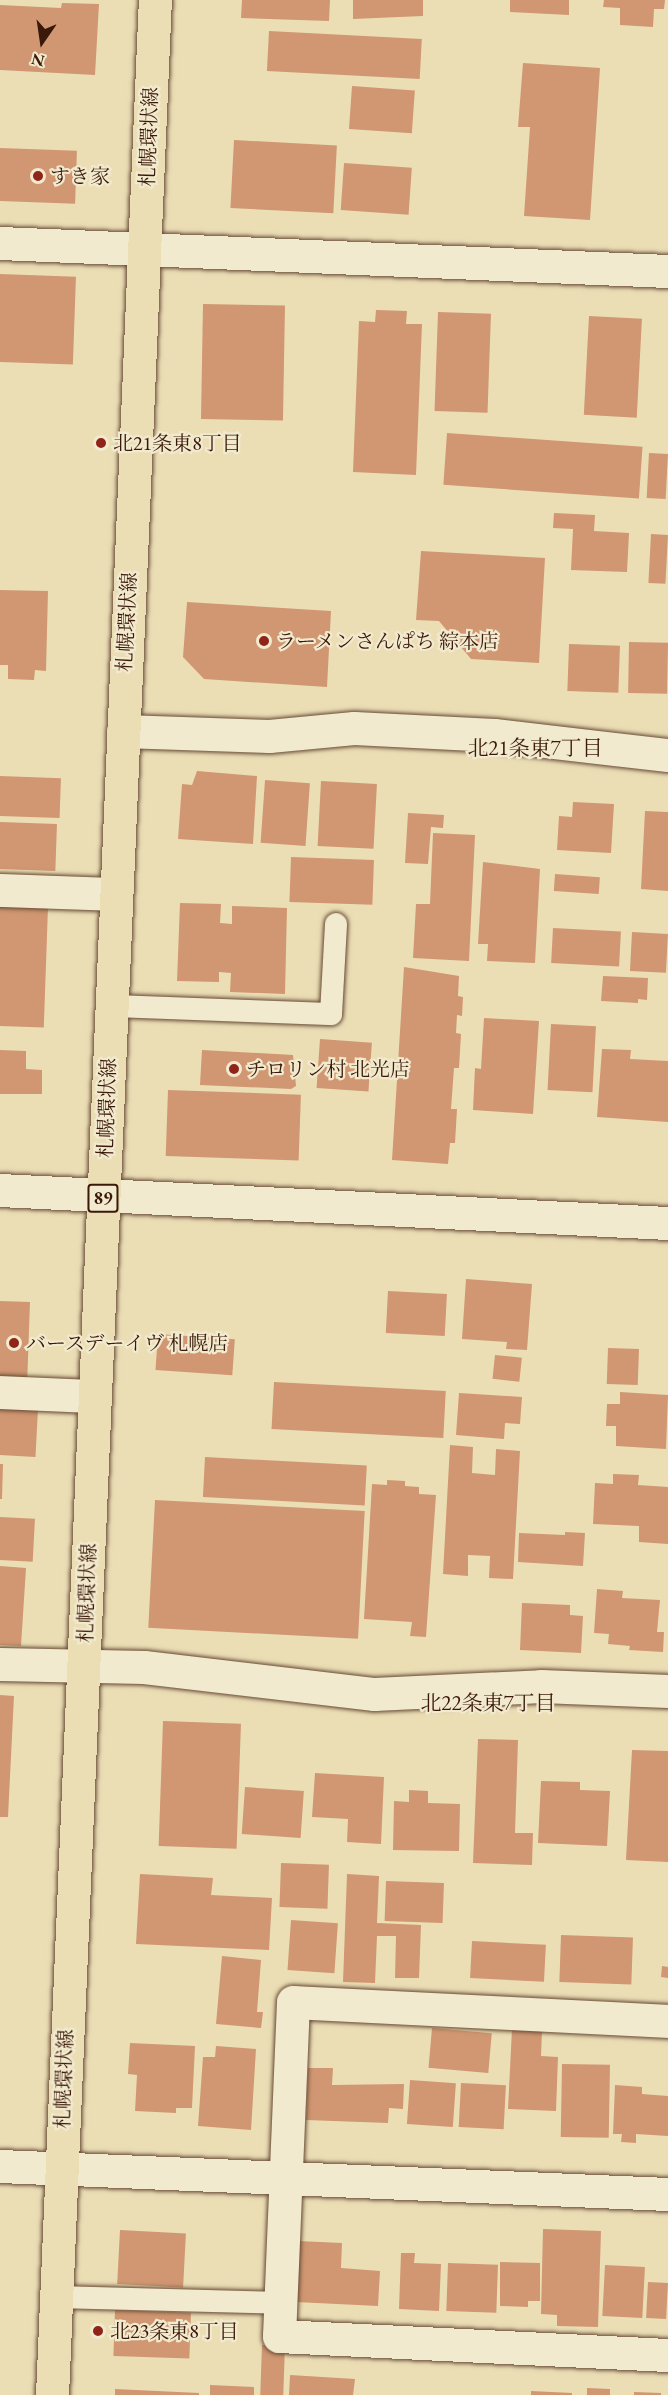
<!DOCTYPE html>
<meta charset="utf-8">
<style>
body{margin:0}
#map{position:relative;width:668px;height:2395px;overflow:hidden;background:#ebdeb5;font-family:"EB Garamond","Noto Serif JP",serif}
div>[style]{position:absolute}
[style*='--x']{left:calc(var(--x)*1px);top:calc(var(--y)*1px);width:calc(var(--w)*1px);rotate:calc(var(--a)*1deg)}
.building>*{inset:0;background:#d09772;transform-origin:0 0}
.roads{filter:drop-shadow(0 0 2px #674a35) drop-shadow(0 0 2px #674a35)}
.service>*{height:22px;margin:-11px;padding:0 11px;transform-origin:11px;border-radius:11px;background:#f2eacf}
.minor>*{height:33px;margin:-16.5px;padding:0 16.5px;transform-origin:16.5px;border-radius:16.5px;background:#f2eacf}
.primary>*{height:33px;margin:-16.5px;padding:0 16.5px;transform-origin:16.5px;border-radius:16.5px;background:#ebdeb5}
.dots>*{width:16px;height:16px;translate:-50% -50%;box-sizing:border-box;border:3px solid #f2eacf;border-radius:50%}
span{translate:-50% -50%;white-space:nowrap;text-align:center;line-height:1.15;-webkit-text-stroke:4.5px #f2eacf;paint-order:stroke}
.shield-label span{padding:2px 4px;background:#f2eacf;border:2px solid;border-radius:4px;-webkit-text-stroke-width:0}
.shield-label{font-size:18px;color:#3b190a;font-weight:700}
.street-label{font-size:20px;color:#3b190a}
.poi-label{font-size:20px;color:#3b190a}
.left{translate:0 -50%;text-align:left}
.neighbourhood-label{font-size:21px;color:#3b190a}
.north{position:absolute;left:12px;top:12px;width:60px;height:60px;-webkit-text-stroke:4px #f2eacf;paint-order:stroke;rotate:193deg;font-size:16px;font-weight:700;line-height:24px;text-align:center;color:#3b190a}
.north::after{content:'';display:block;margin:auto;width:21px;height:27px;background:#3b190a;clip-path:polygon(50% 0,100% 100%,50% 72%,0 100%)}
</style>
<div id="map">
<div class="building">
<div style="clip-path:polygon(242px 0,330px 0,329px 21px,241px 18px)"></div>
<div style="clip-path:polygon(353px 0,423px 0,423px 16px,353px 19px)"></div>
<div style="clip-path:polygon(510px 0,569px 0,569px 15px,510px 12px)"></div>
<div style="clip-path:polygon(604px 0,665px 0,664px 9px,654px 9px,653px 27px,620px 25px,620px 8px,603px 7px)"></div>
<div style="clip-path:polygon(62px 3px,99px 4px,95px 75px,0 70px,0 5px,61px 8px)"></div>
<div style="left:269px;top:31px;width:153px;height:40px;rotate:3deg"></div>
<div style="clip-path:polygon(523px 63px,600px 68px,590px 220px,524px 216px,530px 127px,518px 127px)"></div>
<div style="left:352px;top:86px;width:63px;height:43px;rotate:4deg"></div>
<div style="left:234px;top:140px;width:103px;height:68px;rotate:3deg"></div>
<div style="left:0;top:148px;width:77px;height:53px;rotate:2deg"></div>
<div style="left:344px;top:163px;width:68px;height:47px;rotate:4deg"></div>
<div style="left:0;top:274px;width:76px;height:88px;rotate:2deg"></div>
<div style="left:203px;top:304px;width:82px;height:115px;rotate:1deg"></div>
<div style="clip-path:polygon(376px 310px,407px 311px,406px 324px,422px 324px,416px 475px,353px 472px,359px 321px,375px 322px)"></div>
<div style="left:438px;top:312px;width:53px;height:99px;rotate:2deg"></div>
<div style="left:589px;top:316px;width:53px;height:99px;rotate:3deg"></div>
<div style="left:447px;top:433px;width:196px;height:52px;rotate:4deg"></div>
<div style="left:649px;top:453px;width:19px;height:45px;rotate:3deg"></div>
<div style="clip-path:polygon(554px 513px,595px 515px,594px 531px,629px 533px,627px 572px,571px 570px,573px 529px,553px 528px)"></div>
<div style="left:651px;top:534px;width:17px;height:49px;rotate:3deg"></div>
<div style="clip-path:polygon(421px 551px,545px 558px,539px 663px,471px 659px,439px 621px,416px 620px)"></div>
<div style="clip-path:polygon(0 590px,48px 591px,46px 671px,35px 670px,34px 680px,8px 679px,8px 665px,0 665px)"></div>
<div style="clip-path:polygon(187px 602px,331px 611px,327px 687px,204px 679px,183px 657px)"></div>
<div style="left:629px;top:642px;width:39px;height:51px;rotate:1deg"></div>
<div style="left:569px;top:644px;width:51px;height:47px;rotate:2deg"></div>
<div style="clip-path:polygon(197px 771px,257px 776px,253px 844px,178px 839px,182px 784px,192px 785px)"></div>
<div style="left:0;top:776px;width:61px;height:40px;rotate:2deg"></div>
<div style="left:265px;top:780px;width:45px;height:63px;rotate:4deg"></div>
<div style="left:321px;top:781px;width:56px;height:65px;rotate:3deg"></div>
<div style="clip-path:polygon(573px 802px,614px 804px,611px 853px,557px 850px,559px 816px,572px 817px)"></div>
<div style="clip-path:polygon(645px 811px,668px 812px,668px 891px,641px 889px)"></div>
<div style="clip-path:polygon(408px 813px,444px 815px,443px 828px,431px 827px,428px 864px,405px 863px)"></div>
<div style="left:0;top:822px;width:57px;height:47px;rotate:2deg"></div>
<div style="clip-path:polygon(433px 833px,475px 835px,469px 961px,413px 958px,416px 904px,430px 904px)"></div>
<div style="left:291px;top:857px;width:83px;height:45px;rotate:2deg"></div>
<div style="clip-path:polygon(483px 862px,540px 869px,535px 963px,487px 961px,488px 944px,478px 944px)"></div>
<div style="left:555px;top:874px;width:45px;height:17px;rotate:4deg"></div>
<div style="clip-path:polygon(180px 903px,221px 904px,220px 923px,232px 924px,232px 906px,287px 908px,285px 994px,230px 992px,231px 973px,219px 972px,219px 982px,177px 981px)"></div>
<div style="left:0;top:906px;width:48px;height:120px;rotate:2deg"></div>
<div style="left:553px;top:928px;width:68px;height:35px;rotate:3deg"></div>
<div style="left:632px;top:932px;width:36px;height:39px;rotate:3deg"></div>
<div style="clip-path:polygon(404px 967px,459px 976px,458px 996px,463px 997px,462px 1016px,457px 1015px,456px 1033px,461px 1034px,459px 1068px,454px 1068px,451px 1109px,457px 1109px,455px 1143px,450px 1143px,448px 1164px,392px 1160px)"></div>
<div style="clip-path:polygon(603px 976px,648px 978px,647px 1000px,638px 999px,638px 1003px,601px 1001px)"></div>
<div style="clip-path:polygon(484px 1018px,539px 1021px,533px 1114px,473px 1110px,475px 1068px,481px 1069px)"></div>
<div style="left:551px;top:1024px;width:45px;height:66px;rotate:3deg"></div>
<div style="left:320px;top:1039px;width:52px;height:49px;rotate:4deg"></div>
<div style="clip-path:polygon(602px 1049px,631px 1050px,630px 1059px,668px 1061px,668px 1122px,597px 1117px)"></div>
<div style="clip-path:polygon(0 1050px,26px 1051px,26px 1069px,42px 1070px,42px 1094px,0 1094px)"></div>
<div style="clip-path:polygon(202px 1050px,293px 1055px,296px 1086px,291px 1089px,200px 1085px)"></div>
<div style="left:168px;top:1090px;width:133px;height:66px;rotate:2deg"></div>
<div style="clip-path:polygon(466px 1279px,532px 1284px,527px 1350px,506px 1349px,507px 1342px,462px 1339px)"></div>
<div style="left:388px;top:1291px;width:59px;height:42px;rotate:3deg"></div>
<div style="left:0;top:1301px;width:30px;height:82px;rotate:2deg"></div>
<div style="left:158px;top:1334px;width:77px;height:36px;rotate:4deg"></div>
<div style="left:608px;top:1348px;width:31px;height:36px;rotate:2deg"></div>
<div style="left:495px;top:1355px;width:27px;height:24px;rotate:6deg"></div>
<div style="left:274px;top:1382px;width:172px;height:47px;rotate:3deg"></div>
<div style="clip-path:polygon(620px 1392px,668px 1395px,666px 1449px,616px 1446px,616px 1426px,606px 1426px,607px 1404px,620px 1404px)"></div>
<div style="clip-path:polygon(459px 1393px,522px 1397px,520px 1424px,505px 1423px,504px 1439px,456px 1435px)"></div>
<div style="left:0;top:1408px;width:38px;height:47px;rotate:3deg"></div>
<div style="clip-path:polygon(450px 1445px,473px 1447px,472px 1473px,495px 1475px,496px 1449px,520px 1451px,513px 1579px,489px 1578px,490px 1556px,468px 1555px,468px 1576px,443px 1574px)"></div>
<div style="left:205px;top:1457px;width:162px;height:40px;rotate:3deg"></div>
<div style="clip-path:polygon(0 1464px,3px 1464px,2px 1499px,0 1499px)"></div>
<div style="clip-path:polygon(613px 1474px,639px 1475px,638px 1485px,668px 1487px,668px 1544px,639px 1542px,639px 1526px,593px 1524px,595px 1483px,613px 1484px)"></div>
<div style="clip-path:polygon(387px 1480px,405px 1481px,405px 1486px,419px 1487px,419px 1494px,436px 1495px,426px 1637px,410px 1636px,412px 1622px,364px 1619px,372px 1484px,387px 1485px)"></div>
<div style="left:155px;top:1500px;width:210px;height:128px;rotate:3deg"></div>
<div style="left:0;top:1517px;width:35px;height:43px;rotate:3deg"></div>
<div style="clip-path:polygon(565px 1532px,585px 1533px,583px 1566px,518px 1562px,519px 1533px,565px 1535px)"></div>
<div style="clip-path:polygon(0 1566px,26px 1568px,21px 1646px,0 1645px)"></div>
<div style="clip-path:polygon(597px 1589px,623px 1591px,622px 1598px,660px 1600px,657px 1632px,664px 1632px,663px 1652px,629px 1650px,630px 1646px,608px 1644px,609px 1634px,594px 1633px)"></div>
<div style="clip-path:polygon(522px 1603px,570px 1605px,570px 1615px,583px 1616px,581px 1653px,520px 1650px)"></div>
<div style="clip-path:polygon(0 1695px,14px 1696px,8px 1817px,0 1817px)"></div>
<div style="left:163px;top:1721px;width:78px;height:125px;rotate:2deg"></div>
<div style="clip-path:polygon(478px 1739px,518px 1740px,515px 1833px,533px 1833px,532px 1865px,473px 1863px)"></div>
<div style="clip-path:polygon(632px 1750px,668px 1751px,668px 1862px,626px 1860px)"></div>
<div style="clip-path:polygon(315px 1773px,384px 1777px,381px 1844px,347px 1842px,348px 1819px,312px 1817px)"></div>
<div style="clip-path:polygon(541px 1781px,580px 1782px,580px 1790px,610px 1791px,607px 1846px,538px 1843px)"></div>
<div style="left:245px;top:1787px;width:59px;height:47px;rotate:4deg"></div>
<div style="clip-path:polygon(409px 1790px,428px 1791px,428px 1803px,460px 1804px,459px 1851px,393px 1850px,394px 1801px,409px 1802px)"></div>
<div style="left:281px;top:1863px;width:48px;height:44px;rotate:2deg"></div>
<div style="clip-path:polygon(140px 1874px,213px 1878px,211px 1895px,272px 1898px,269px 1950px,136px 1944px)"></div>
<div style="clip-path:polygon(347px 1874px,379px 1876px,377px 1923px,421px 1925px,419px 1978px,395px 1978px,396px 1936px,377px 1936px,375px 1983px,343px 1982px)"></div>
<div style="left:386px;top:1881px;width:58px;height:40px;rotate:2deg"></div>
<div style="left:291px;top:1920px;width:47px;height:50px;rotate:4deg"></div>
<div style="left:561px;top:1935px;width:72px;height:47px;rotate:2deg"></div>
<div style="left:472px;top:1941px;width:74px;height:37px;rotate:3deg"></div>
<div style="clip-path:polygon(222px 1956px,261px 1960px,257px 2012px,263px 2012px,261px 2028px,216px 2024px)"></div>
<div style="clip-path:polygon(662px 1966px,668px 1967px,668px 1978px,661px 1977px)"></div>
<div style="left:432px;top:2028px;width:60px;height:40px;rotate:5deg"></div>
<div style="clip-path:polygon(512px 2029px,542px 2031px,541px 2056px,558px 2057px,556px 2111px,508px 2109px)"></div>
<div style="clip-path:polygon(130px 2043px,195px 2046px,192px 2108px,176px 2108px,176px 2113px,135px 2111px,137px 2075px,128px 2074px)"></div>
<div style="clip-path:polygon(216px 2046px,256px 2049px,251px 2130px,198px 2126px,203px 2057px,215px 2057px)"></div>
<div style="left:562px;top:2064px;width:48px;height:73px;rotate:1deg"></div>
<div style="clip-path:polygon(308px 2068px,333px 2068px,332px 2085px,404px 2084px,403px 2109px,389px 2108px,388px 2123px,306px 2120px)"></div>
<div style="left:410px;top:2080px;width:46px;height:44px;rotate:4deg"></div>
<div style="left:461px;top:2083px;width:45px;height:44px;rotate:3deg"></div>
<div style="clip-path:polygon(615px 2085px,642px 2087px,642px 2094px,668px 2096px,668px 2136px,636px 2134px,636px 2143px,621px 2142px,622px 2134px,613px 2134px)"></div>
<div style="clip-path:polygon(543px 2229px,601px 2231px,598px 2327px,557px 2326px,557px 2315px,541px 2314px)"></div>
<div style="left:120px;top:2230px;width:66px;height:54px;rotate:3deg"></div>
<div style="clip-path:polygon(298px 2241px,342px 2243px,341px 2268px,380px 2271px,378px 2306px,296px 2302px)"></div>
<div style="clip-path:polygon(401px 2253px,415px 2253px,414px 2263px,441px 2264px,439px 2311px,399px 2309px)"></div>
<div style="clip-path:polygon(500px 2262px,540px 2263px,540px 2301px,528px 2301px,528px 2307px,500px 2306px)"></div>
<div style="left:448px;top:2263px;width:50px;height:48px;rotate:2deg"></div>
<div style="left:605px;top:2265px;width:40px;height:51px;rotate:3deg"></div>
<div style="left:648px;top:2282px;width:20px;height:36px;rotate:3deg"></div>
<div style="left:115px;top:2310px;width:76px;height:46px;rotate:2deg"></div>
<div style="left:262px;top:2345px;width:23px;height:50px;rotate:2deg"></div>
<div style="clip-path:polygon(290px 2375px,355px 2379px,353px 2395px,289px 2395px)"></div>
<div style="clip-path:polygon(210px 2385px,254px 2387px,254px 2395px,210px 2395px)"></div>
<div style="clip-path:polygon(587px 2388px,610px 2389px,610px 2395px,587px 2395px)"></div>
<div style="clip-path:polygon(115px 2389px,199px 2393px,199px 2395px,115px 2395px)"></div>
<div style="clip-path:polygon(531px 2391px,572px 2393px,572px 2395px,531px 2395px)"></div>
<div style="clip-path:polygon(634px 2392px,661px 2393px,661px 2395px,634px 2395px)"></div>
</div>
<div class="roads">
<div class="service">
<div style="--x:112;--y:1006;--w:219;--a:2.1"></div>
<div style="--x:331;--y:1014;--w:90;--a:-86.8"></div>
<div style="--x:57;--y:2297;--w:223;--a:1.5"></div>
</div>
<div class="minor">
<div style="--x:0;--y:243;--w:669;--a:2.4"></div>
<div style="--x:123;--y:731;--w:146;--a:2"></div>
<div style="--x:269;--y:736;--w:85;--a:-5.4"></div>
<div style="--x:354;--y:728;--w:140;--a:2.9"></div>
<div style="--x:494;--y:735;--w:175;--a:6.6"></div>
<div style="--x:0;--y:890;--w:116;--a:2"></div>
<div style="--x:0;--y:1190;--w:669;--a:2.83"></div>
<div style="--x:0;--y:1392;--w:92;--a:2.5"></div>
<div style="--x:0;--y:1664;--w:144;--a:1.2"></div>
<div style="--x:144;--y:1667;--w:232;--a:6.7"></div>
<div style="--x:374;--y:1694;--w:167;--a:-2.7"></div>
<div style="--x:541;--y:1686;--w:127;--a:2.3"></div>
<div style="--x:668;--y:2021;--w:375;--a:-177.1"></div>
<div style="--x:293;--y:2002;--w:334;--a:92.4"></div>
<div style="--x:279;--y:2336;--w:389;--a:2.8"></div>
<div style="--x:0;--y:2166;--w:669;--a:2.4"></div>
</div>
<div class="primary">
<div style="--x:52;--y:2395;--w:2397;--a:-87.54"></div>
</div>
</div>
<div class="dots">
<div style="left:38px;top:176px;background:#8f2418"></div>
<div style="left:101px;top:443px;background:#8f2418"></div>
<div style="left:264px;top:641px;background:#8f2418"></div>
<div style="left:234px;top:1069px;background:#8f2418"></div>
<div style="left:14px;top:1343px;background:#8f2418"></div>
<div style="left:98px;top:2331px;background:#8f2418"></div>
</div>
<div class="shield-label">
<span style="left:103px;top:1198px">89</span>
</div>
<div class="street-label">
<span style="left:149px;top:137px;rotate:-88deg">札幌環状線</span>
<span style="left:127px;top:622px;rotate:-87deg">札幌環状線</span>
<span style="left:107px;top:1108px;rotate:-88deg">札幌環状線</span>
<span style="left:87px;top:1593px;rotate:-88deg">札幌環状線</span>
<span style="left:64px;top:2079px;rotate:-88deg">札幌環状線</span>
</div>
<div class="poi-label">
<span class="left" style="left:50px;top:176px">すき家</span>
<span class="left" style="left:113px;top:443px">北21条東8丁目</span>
<span class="left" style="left:276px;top:641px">ラーメンさんぱち 綜本店</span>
<span class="left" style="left:246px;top:1069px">チロリン村 北光店</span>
<span class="left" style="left:26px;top:1343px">バースデーイヴ 札幌店</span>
<span class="left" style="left:110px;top:2331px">北23条東8丁目</span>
</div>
<div class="neighbourhood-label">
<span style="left:535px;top:748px">北21条東7丁目</span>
<span style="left:488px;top:1703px">北22条東7丁目</span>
</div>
<div class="north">N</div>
</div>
